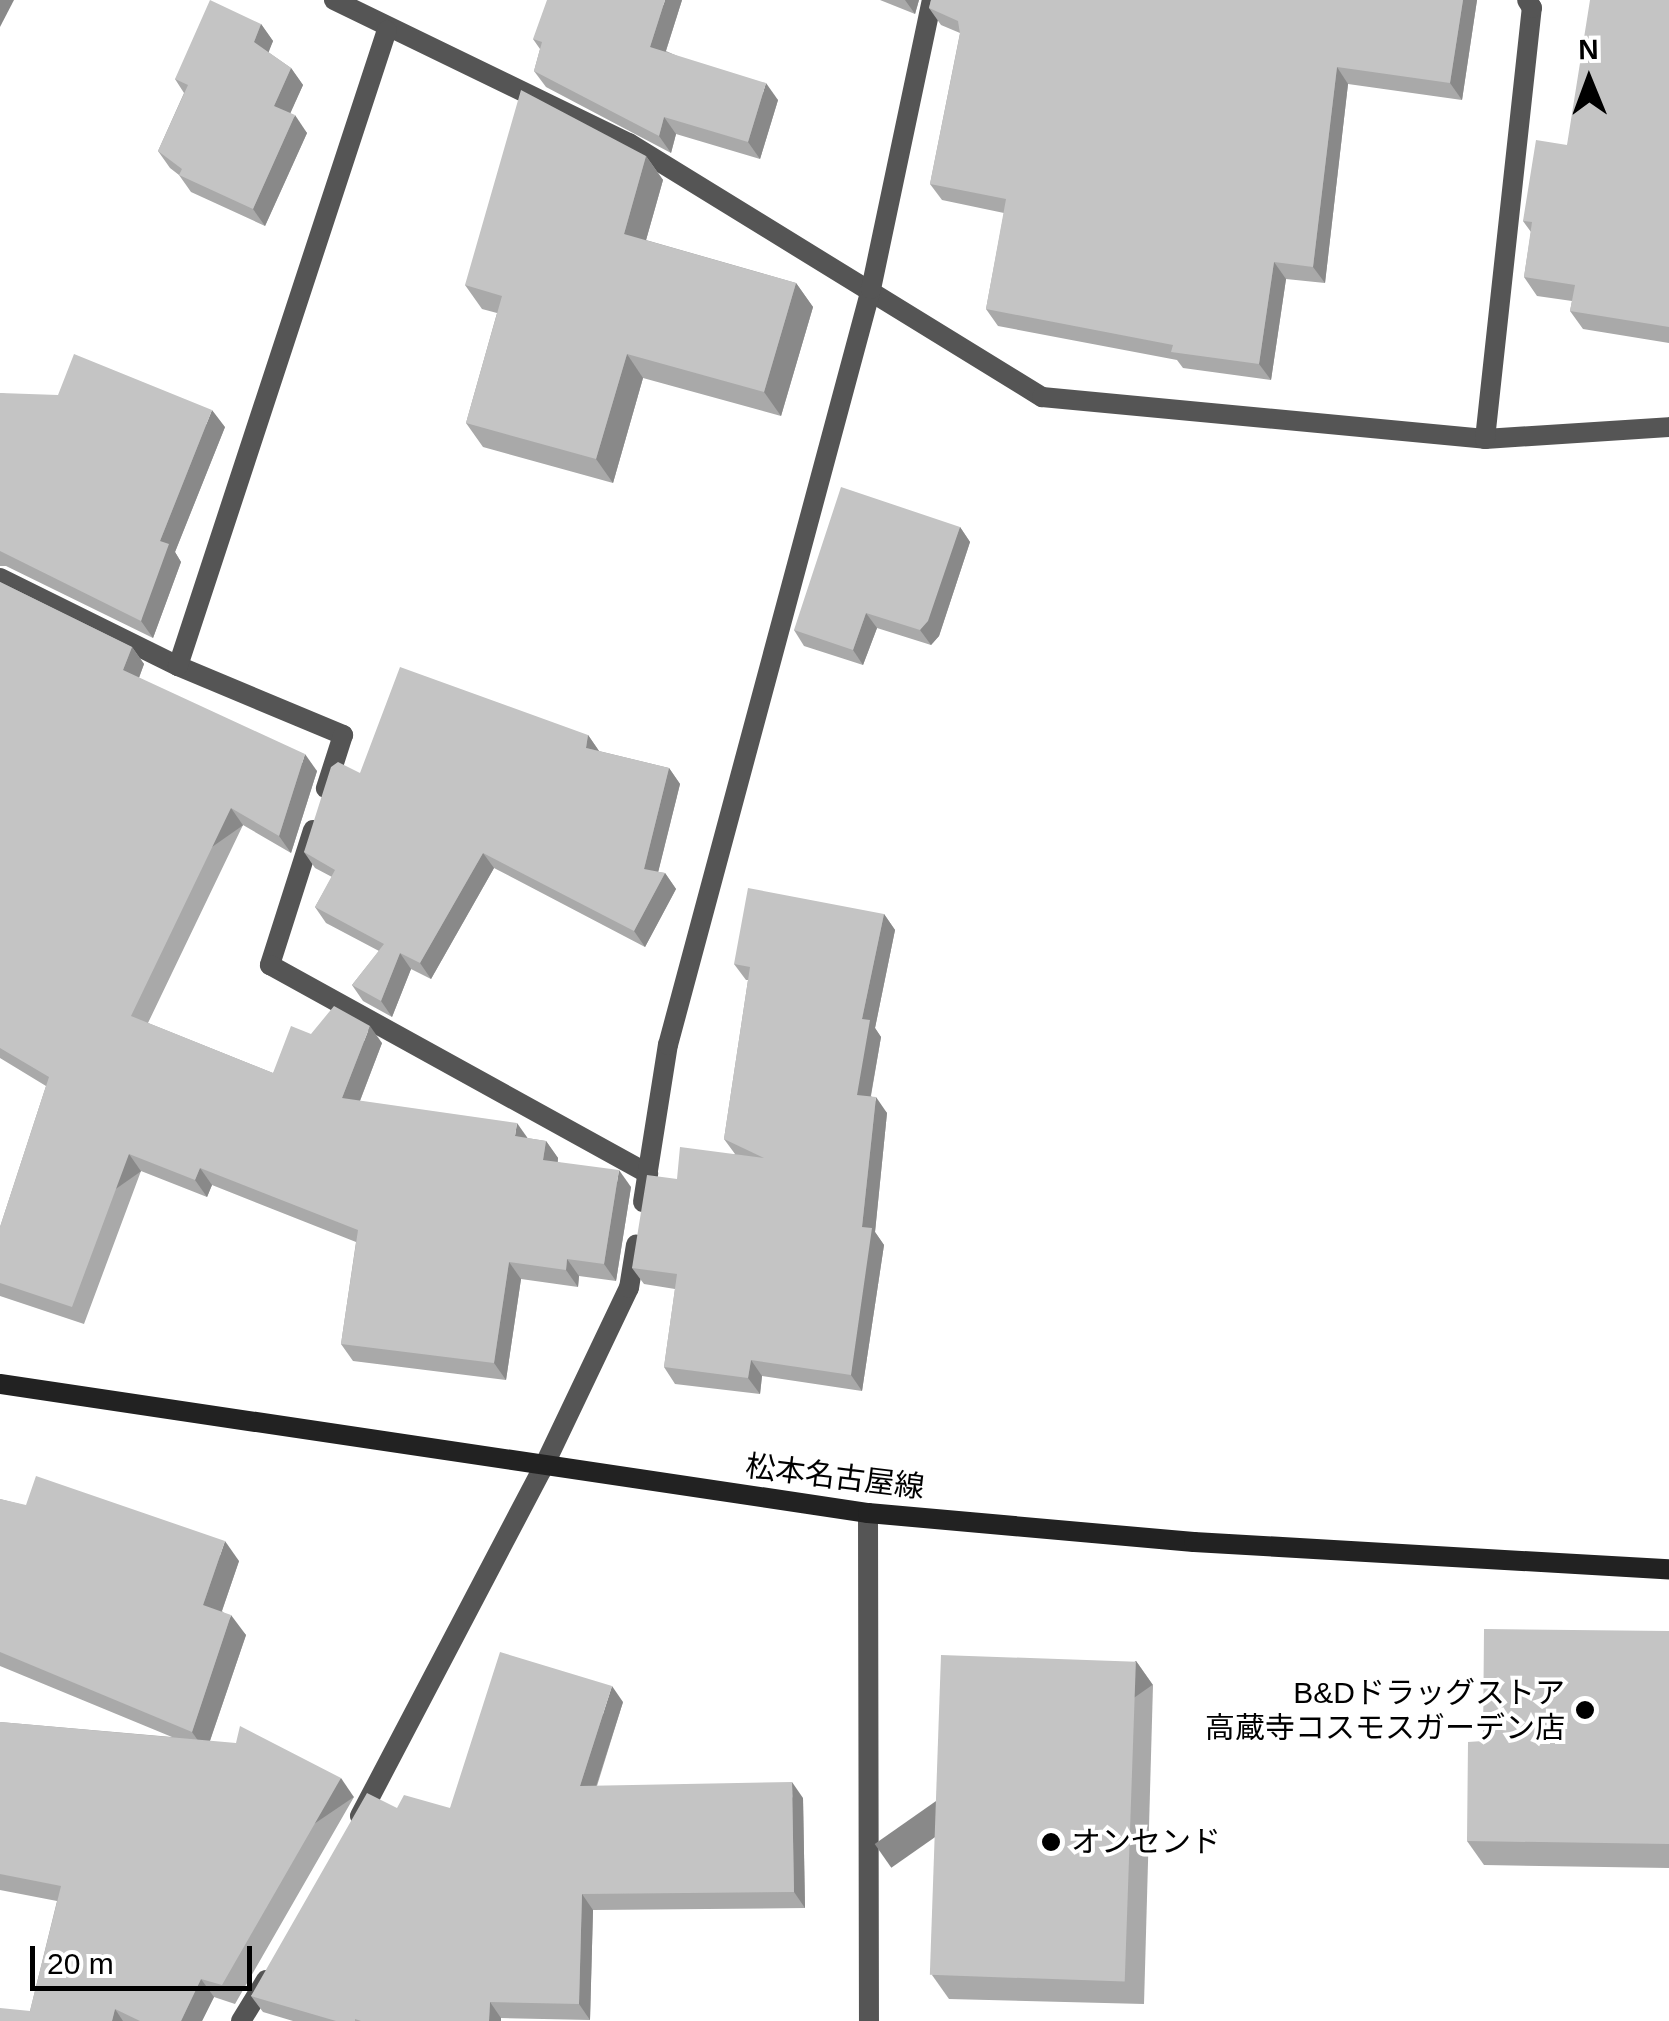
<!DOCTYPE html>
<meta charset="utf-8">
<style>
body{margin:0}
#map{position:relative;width:1669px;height:2021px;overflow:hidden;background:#fff;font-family:Helvetica,"Noto Sans JP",sans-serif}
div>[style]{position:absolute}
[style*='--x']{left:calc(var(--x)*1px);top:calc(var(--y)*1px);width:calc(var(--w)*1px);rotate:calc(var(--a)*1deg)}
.street>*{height:20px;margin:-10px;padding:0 10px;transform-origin:10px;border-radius:10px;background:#555}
.secondary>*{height:20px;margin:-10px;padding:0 10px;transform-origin:10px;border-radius:10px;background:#222}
.wall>*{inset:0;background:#a9a9a9}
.shaded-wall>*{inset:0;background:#898989;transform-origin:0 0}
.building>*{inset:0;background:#c4c4c4;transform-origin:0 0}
.dots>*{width:28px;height:28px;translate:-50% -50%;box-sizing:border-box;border:5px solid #fff;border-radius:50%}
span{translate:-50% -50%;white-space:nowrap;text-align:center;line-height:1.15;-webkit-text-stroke:8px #fff;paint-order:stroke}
.street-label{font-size:30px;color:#000}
.poi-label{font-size:30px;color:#000}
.right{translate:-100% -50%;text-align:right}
.left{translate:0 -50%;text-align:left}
.north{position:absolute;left:1539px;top:30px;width:100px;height:100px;-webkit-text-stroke:8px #fff;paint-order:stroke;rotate:359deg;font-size:28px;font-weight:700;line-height:40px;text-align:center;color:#000}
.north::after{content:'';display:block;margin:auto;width:35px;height:45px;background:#000;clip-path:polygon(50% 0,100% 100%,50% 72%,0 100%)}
.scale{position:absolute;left:30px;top:1946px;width:222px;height:45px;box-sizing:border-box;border:5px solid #000;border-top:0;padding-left:12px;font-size:30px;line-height:35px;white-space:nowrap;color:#000;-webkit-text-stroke:8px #fff;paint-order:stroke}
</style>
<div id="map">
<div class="street">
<div style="--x:334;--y:0;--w:328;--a:25.9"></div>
<div style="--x:629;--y:143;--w:485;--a:31.6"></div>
<div style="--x:1042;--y:397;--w:445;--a:5.4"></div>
<div style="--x:1485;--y:439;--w:184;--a:-3.7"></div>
<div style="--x:1485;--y:439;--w:434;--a:-83.8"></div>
<div style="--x:1532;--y:8;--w:9;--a:-122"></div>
<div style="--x:0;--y:578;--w:199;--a:26.3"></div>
<div style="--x:178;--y:666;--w:179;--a:22.7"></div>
<div style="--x:343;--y:735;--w:56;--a:107.8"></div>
<div style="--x:178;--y:666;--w:669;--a:-71.81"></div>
<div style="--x:313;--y:830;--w:142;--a:107.7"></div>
<div style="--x:270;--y:965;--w:432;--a:28.9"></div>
<div style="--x:643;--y:1202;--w:159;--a:-81"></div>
<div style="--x:668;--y:1045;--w:783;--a:-74.97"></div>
<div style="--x:871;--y:289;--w:295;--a:-78.1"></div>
<div style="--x:868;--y:1513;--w:508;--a:89.89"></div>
<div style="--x:360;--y:1816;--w:391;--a:-62.3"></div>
<div style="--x:542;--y:1470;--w:202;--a:-64.5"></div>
<div style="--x:629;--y:1288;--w:44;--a:-80.8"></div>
<div style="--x:241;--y:2021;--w:48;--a:-58.6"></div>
</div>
<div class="secondary">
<div style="--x:0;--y:1384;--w:878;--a:8.45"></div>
<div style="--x:868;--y:1513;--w:327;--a:5.1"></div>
<div style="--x:1194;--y:1542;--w:476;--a:3.3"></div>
</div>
<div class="wall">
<div style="clip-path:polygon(682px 0,666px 51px,778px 100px,760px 159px,676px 134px,671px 153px,546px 87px,534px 71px,540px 49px,533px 39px)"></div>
<div style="clip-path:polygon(880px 0,919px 0,915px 14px)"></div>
<div style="clip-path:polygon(931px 0,1477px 0,1462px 100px,1348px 84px,1325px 283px,1286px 279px,1271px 380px,1183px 368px,1177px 360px,998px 326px,986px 309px,1004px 213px,942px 200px,930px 184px,960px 33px,941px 25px,929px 8px)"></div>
<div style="clip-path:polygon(1669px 0,1669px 343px,1583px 329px,1570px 311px,1572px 301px,1537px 296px,1524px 277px,1531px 232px,1523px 221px,1567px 145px)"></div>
<div style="clip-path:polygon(261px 24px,273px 41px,268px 52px,291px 68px,303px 85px,290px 113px,307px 133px,265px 226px,191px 192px,179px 175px,170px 168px,158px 151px,184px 93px,175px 79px)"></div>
<div style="clip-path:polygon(646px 156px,663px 180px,646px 240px,796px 283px,813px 307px,781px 416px,643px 378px,613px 483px,483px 447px,466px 423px,497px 313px,482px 309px,465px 285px)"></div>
<div style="clip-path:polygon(0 393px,225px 427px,175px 552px,181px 562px,153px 638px,6px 566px,0 566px)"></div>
<div style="clip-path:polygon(960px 527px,970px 542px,939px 636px,931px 645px,877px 628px,863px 665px,804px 646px,794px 630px)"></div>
<div style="clip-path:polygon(0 582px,132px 647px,144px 664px,139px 678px,317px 771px,291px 853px,243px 825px,148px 1023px,273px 1073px,311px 1034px,382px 1043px,360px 1101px,527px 1138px,546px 1141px,558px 1158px,558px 1162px,631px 1187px,616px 1281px,579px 1276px,578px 1287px,521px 1279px,506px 1380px,353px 1361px,341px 1344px,356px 1242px,212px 1185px,207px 1197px,141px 1171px,84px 1324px,0 1296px,0 1227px,46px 1086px,0 1058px)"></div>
<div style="clip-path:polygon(588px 735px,599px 751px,669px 768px,680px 784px,658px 872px,665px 873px,676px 889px,645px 947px,494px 868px,431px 979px,411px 969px,392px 1017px,363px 1001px,352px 985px,379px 951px,326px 923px,315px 907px,332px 877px,315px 868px,304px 852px,360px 773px)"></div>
<div style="clip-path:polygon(884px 914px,895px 930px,875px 1028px,881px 1037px,871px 1096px,887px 1113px,875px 1232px,884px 1245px,862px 1391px,762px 1376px,760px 1394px,675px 1384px,664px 1367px,675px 1289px,644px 1284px,632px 1268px,677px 1179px,735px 1154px,724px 1139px,748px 980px,746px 980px,734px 964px)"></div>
<div style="clip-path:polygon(0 1499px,239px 1561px,222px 1611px,246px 1635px,210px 1741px,354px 1797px,235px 2004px,214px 1997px,202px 2021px,0 2021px,30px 2011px,57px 1901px,0 1890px,0 1722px,172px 1737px,0 1666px)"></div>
<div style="clip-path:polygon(1669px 1631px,1669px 1868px,1484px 1865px,1467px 1841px,1483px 1741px)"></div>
<div style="clip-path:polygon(1136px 1661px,1153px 1685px,1144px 2004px,949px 1999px,932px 1975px)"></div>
<div style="clip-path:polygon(623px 1702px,597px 1786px,803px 1798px,805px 1908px,593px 1910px,590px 2020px,501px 2018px,501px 2021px,293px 2021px,263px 2012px,251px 1996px,397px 1808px,450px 1808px)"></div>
</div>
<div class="shaded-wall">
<div style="clip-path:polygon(0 0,14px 0,0 27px)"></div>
<div style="clip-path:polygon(665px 0,682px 0,662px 63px,650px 47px)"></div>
<div style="clip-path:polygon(905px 0,919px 0,915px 14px)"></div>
<div style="clip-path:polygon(1463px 0,1477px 0,1462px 100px,1450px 83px)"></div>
<div style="clip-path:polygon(261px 24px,273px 41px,266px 59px,254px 42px)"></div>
<div style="clip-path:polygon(1337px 67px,1348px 84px,1325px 283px,1313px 267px)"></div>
<div style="clip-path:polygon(291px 68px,303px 85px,286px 123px,274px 106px)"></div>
<div style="clip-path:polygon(766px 83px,778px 100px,760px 159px,748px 142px)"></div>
<div style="clip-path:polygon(295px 115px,307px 133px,265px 226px,253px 209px)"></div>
<div style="clip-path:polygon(664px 117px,676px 134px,671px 153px,659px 136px)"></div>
<div style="clip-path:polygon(646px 156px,663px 180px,641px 258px,624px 234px)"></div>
<div style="clip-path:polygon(1274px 262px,1286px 279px,1271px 380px,1259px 364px)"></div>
<div style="clip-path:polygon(796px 283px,813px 307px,781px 416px,764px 392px)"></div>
<div style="clip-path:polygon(627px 354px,643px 378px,613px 483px,596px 459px)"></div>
<div style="clip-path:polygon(212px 410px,225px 427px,175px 552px,181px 562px,153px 638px,141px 621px,160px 541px)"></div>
<div style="clip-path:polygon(960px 527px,970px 542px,939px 636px,931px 645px,920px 630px)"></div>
<div style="clip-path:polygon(866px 613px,877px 628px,863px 665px,853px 650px)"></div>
<div style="clip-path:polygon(132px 647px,144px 664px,135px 688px,123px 670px)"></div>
<div style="clip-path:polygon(588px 735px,599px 751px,586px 748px)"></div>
<div style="clip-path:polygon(305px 754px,317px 771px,291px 853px,279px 836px)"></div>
<div style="clip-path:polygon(669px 768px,680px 784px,655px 885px,644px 869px)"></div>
<div style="left:231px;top:808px;width:21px;height:231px;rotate:55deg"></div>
<div style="clip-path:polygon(483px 853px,494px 868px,431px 979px,420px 963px)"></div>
<div style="clip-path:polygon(665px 873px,676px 889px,645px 947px,634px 931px)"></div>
<div style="clip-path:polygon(884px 914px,895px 930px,875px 1028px,881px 1037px,868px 1111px,857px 1095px,862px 1019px)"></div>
<div style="clip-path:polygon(400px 953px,411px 969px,392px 1017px,381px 1001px)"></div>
<div style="clip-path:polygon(370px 1026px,382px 1043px,354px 1116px,342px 1098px)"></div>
<div style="clip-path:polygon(876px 1097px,887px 1113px,875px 1232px,884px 1245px,862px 1391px,851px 1375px,862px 1227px)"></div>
<div style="clip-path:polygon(517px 1123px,529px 1140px,515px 1136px)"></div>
<div style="clip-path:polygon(546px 1141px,558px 1158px,555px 1177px,543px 1160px)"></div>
<div style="left:129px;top:1154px;width:21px;height:163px;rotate:55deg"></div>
<div style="clip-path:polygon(200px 1168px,212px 1185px,207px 1197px,195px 1180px)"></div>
<div style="clip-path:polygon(619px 1170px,631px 1187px,616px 1281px,604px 1264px)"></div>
<div style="clip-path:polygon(567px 1259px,579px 1276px,578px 1287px,566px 1270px)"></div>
<div style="clip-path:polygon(509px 1262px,521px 1279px,506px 1380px,494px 1363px)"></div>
<div style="clip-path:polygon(751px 1360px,762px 1376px,760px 1394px,748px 1378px)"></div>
<div style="clip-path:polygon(225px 1541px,239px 1561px,217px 1625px,203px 1605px)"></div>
<div style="clip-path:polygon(231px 1615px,246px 1635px,206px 1752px,192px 1732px)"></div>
<div style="left:1136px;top:1661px;width:29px;height:319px;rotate:55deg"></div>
<div style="clip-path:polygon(612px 1686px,623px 1702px,591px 1802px,580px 1786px)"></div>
<div style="left:341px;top:1778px;width:23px;height:239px;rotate:56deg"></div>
<div style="clip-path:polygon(792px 1782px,803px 1798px,805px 1908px,794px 1892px)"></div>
<div style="clip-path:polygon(582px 1894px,593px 1910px,590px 2020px,579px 2004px)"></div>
<div style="clip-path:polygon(201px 1979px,214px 1997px,202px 2021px,181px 2021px)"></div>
<div style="clip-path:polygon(490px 2002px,501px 2018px,501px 2021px,489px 2021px)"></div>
<div style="clip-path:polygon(115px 2009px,123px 2021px,112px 2021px)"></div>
</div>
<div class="building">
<div style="clip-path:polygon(210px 0,261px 24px,254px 42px,291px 68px,274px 106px,295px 115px,253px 209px,179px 175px,182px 169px,158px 151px,188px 85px,175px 79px)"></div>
<div style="clip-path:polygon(547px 0,665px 0,650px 47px,766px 83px,748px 142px,664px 117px,659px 136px,534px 71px,542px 42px,533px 39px)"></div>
<div style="clip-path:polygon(931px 0,1463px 0,1450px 83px,1337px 67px,1313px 267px,1274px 262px,1259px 364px,1171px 352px,1173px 345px,986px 309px,1006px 199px,930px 184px,960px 34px,958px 21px,929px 8px)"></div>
<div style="clip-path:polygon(1590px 0,1669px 0,1669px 327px,1570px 311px,1575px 285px,1524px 277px,1532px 222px,1523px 221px,1536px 140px,1567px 145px)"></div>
<div style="clip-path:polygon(521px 90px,646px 156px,624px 234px,796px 283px,764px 392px,627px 354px,596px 459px,466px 423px,502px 296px,465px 285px)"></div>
<div style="clip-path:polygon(74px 354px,212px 410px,160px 541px,169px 544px,141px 621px,0 551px,0 393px,58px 395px)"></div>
<div style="clip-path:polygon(841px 487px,960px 527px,928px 621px,920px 630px,866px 613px,853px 650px,794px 630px)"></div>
<div style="clip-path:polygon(0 582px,132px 647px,123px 670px,305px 754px,279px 836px,231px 808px,131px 1016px,273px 1073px,291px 1026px,311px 1034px,334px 1006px,370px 1026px,342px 1098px,517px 1123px,515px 1136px,546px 1141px,543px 1160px,619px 1170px,604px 1264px,567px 1259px,566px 1270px,509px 1262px,494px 1363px,341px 1344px,358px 1230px,200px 1168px,195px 1180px,129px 1154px,72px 1307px,0 1283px,0 1227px,49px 1077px,0 1048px)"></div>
<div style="clip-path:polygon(400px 667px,588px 735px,586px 748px,669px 768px,644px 869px,665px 873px,634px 931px,483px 853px,420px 963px,400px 953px,381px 1001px,352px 985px,384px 944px,315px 907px,335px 870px,304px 852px,331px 767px,338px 762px,360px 773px)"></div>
<div style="clip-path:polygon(748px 888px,884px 914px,862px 1019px,870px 1020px,857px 1095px,876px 1097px,862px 1227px,872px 1228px,851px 1375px,751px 1360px,748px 1378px,664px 1367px,677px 1274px,632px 1268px,647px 1175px,677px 1179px,680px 1147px,764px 1158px,724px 1139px,750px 967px,734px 964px)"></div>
<div style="clip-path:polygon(36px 1476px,225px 1541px,203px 1605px,231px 1615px,192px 1732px,0 1652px,0 1499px,26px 1505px)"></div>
<div style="clip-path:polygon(1484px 1629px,1669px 1631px,1669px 1844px,1467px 1841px,1468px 1742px,1483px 1741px)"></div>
<div style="clip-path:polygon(500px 1652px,612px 1686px,580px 1786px,792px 1782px,794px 1892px,582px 1894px,579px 2004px,490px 2002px,489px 2021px,361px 2021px,355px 2019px,355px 2021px,336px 2021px,251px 1996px,367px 1793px,397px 1808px,404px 1795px,450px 1808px)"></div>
<div style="left:941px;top:1655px;width:195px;height:320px;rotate:2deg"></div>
<div style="clip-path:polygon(0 1722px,236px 1743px,240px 1726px,341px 1778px,222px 1985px,201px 1979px,181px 2021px,140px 2021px,115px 2009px,112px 2021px,0 2021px,0 2008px,30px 2011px,61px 1886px,0 1874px)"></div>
</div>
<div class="dots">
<div style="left:1585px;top:1710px;background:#000"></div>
<div style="left:1051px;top:1842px;background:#000"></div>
</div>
<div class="street-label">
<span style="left:835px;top:1477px;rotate:7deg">松本名古屋線</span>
</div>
<div class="poi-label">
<span class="right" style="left:1565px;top:1710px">B&amp;Dドラッグストア<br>高蔵寺コスモスガーデン店</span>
<span class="left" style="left:1071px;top:1842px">オンセンド</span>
</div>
<div class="north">N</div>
<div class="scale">20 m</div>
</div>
